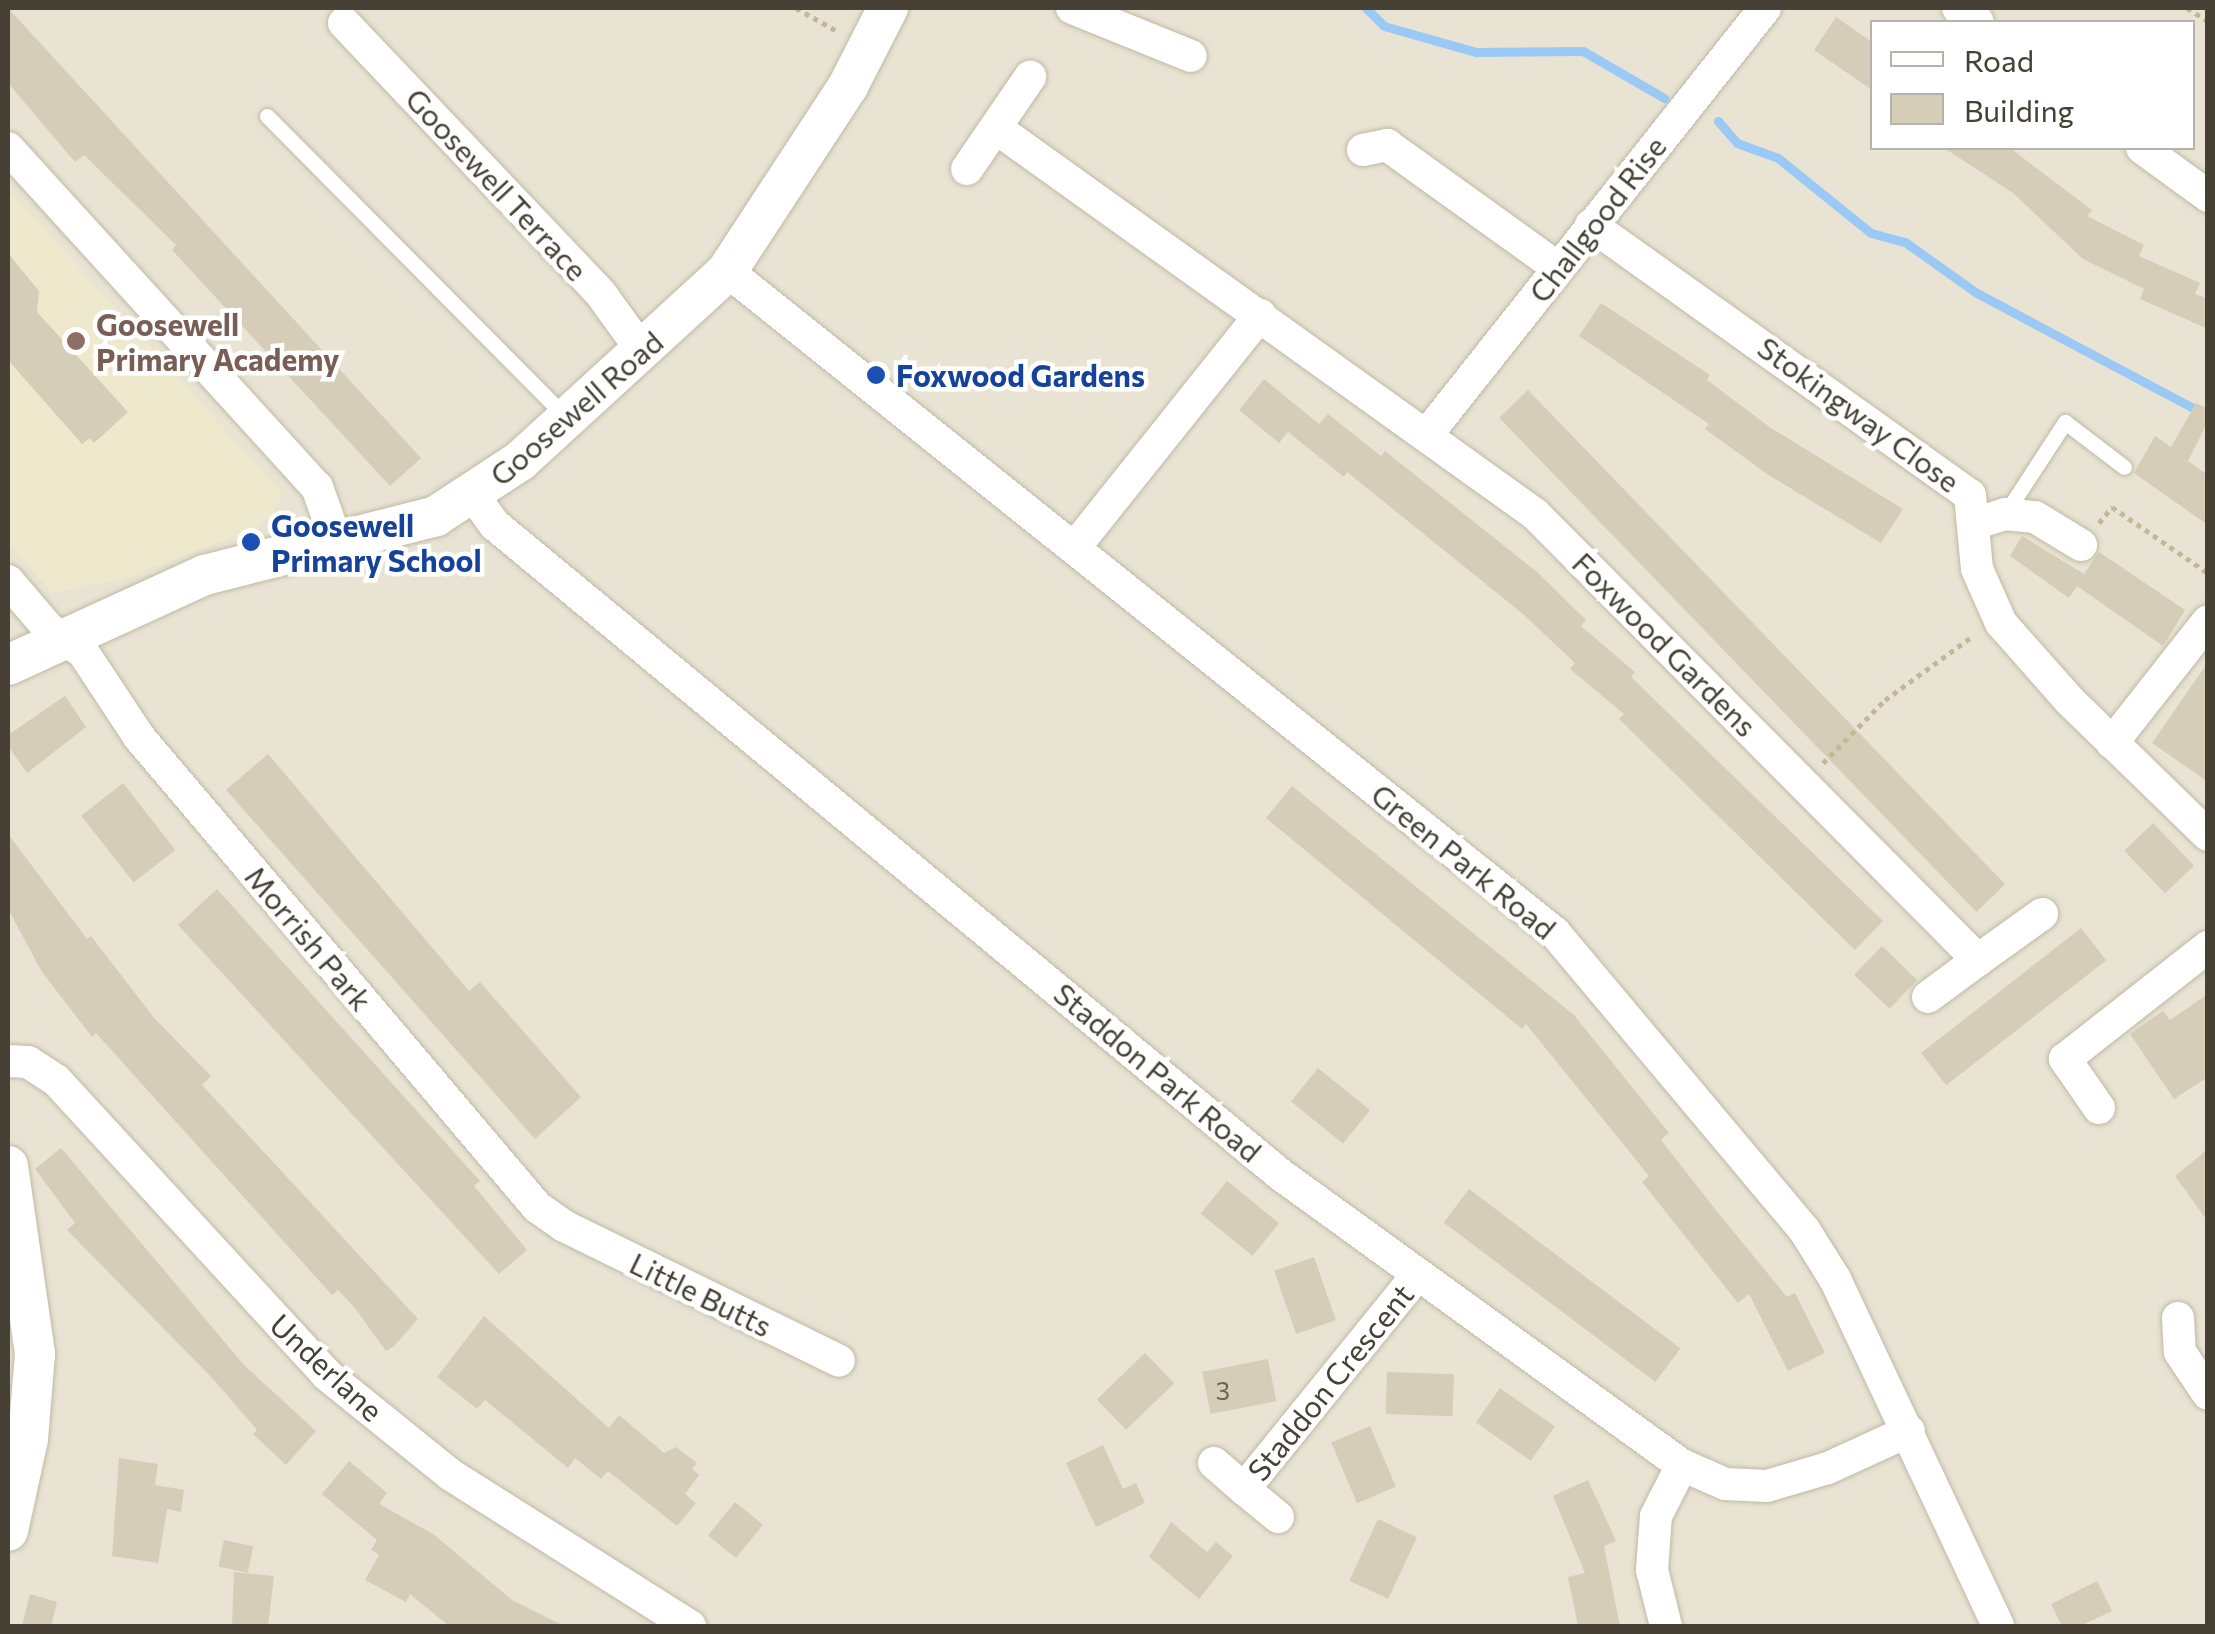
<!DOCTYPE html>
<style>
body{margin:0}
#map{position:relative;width:2215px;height:1634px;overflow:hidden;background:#f4f0e4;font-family:Commissioner,sans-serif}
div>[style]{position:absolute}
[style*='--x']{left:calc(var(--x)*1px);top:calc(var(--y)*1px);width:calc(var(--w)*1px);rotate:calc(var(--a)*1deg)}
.residential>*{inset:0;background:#e8e3d2}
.education>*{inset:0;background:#eee8cd}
.stream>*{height:9px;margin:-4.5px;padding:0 4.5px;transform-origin:4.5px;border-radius:4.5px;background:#9bc9f6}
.building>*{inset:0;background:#d6cdb9;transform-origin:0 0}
.path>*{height:5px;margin-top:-2.5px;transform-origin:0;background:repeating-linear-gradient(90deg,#c3b796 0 5px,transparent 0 10px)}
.roads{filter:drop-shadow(0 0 2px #c0b9a6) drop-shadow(0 0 2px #c0b9a6)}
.service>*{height:15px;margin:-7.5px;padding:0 7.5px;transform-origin:7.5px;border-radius:7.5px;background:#fff}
.minor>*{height:32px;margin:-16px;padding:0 16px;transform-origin:16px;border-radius:16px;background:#fff}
.tertiary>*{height:40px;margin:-20px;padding:0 20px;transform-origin:20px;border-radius:20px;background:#fff}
.dots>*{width:28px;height:28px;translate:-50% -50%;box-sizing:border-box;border:5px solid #fff;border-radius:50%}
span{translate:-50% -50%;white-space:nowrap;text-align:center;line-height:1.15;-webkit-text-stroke:9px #fff;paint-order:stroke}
.number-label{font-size:25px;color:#6a6455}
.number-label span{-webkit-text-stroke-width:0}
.street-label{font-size:30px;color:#464134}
.education-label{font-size:30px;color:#785e54;font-weight:700}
.left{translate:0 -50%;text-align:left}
.transit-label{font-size:30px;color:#164399;font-weight:700}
.frame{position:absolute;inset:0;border:10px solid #464134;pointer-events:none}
.legend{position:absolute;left:1870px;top:20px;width:325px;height:130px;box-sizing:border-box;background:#fff;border:2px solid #b5b3ae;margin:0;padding:12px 18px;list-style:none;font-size:30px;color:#464134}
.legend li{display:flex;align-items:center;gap:20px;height:50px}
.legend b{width:50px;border:2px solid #b5b3ae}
</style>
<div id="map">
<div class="residential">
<div style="clip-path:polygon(evenodd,8px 8px,2207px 8px,2207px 1626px,8px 1626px,8px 8px,1872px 22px,2192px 22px,2192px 148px,1872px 148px,1872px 22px)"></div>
</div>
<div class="education">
<div style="clip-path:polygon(8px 189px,282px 493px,273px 515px,250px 531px,122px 579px,53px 593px,8px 543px)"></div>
</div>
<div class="stream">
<div style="--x:1366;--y:8;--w:25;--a:45"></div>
<div style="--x:1384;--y:26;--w:96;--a:15.8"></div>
<div style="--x:1476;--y:52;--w:107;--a:-0.5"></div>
<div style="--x:1583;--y:51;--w:94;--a:30.1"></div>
<div style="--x:1718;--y:121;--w:29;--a:49"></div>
<div style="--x:1737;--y:143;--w:44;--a:20.1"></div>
<div style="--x:1778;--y:158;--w:119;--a:38.9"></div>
<div style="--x:1871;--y:233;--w:35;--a:15"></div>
<div style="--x:1905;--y:242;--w:86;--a:35.5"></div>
<div style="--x:1975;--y:292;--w:258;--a:28"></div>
</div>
<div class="building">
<div style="clip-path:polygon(8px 8px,421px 458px,390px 486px,172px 250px,176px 245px,84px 155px,75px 162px,8px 83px)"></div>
<div style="clip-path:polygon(1836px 17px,1872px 42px,1872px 90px,1814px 50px)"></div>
<div style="clip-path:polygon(1944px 148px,2010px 148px,2092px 210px,2087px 216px,2144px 245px,2139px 256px,2200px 283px,2195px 294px,2208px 299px,2208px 329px,2140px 299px,2144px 289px,2083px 259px,2013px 193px)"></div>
<div style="clip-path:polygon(8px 253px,39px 291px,37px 312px,128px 412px,94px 443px,90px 438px,82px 444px,8px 360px)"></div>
<div style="clip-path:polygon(1601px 303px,1710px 375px,1707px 380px,1771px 428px,1903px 509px,1881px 543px,1767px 474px,1705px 429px,1709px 424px,1579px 336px)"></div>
<div style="clip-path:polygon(1264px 379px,1319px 424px,1328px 414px,1381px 456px,1385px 451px,1537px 572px,1586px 620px,1581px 626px,1635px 672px,1631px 677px,1883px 921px,1855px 950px,1619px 719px,1624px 714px,1570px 669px,1575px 663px,1523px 614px,1347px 472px,1344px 477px,1288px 432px,1279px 443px,1239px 410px)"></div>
<div style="left:1528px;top:390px;width:687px;height:40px;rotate:46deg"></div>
<div style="clip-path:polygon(2196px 403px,2208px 409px,2208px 421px,2188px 461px,2208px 475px,2208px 525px,2134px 473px,2155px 436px,2171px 447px)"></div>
<div style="clip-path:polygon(2022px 536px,2084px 574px,2099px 552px,2185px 610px,2163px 646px,2077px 586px,2069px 598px,2010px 556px)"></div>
<div style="clip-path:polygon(2208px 662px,2208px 782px,2152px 743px)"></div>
<div style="clip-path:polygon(65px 696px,86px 727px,27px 773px,8px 746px,8px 735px)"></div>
<div style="clip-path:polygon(268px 754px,469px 991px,480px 982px,581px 1097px,535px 1139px,226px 790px)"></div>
<div style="left:123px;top:783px;width:85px;height:53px;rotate:52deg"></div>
<div style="clip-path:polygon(1292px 786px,1574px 1015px,1669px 1133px,1661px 1140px,1715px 1209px,1787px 1297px,1795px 1293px,1825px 1353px,1788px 1371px,1749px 1294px,1738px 1303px,1642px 1182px,1649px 1176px,1526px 1024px,1522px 1029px,1266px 818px)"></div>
<div style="left:2153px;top:823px;width:59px;height:40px;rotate:46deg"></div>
<div style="clip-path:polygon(8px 834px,87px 939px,91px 936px,155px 1019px,211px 1076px,202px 1085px,418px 1319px,393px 1347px,386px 1351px,354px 1307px,338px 1290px,332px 1295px,96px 1033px,92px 1037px,42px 972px,8px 909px)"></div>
<div style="clip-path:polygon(217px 889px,480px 1181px,474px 1186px,527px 1250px,499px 1274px,178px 925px)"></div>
<div style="left:2081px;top:928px;width:41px;height:203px;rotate:52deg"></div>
<div style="left:1882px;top:946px;width:49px;height:40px;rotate:44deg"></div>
<div style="clip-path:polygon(2208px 994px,2208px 1077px,2174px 1099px,2130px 1034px,2163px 1011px,2170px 1020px)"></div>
<div style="left:1318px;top:1068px;width:67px;height:43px;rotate:39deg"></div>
<div style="clip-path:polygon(61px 1148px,244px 1365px,316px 1431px,286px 1465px,253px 1434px,257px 1430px,214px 1380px,67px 1230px,75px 1223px,35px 1169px)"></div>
<div style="clip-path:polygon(2208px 1149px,2208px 1222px,2175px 1176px)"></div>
<div style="left:1227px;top:1181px;width:67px;height:42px;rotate:39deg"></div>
<div style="left:1469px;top:1189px;width:265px;height:42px;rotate:37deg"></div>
<div style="left:1314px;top:1257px;width:67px;height:42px;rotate:71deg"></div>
<div style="clip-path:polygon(484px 1316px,609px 1428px,619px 1415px,664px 1453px,676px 1447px,697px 1463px,692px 1469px,699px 1475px,685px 1494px,696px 1503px,677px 1526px,608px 1471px,601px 1479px,575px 1458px,568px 1468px,485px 1400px,477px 1409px,437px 1377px)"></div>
<div style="left:1145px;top:1353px;width:42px;height:67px;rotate:46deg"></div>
<div style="left:1268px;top:1359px;width:43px;height:67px;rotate:79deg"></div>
<div style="left:1387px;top:1372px;width:67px;height:42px;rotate:2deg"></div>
<div style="left:1500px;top:1388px;width:67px;height:42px;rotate:35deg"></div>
<div style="left:1370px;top:1426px;width:66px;height:42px;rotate:67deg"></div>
<div style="clip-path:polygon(1103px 1445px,1123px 1489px,1136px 1483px,1145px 1503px,1096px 1527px,1066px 1463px)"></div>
<div style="clip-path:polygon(119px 1458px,158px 1464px,155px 1485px,184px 1490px,181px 1512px,167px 1509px,158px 1563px,112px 1556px)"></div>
<div style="clip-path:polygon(349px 1461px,387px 1493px,379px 1504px,433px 1534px,512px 1600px,564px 1626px,449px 1626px,410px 1594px,406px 1602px,365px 1580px,379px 1555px,371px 1550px,377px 1540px,322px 1494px)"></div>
<div style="clip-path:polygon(1588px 1480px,1616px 1541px,1604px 1546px,1620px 1626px,1578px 1626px,1568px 1577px,1585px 1573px,1553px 1496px)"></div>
<div style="left:735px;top:1502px;width:36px;height:43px;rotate:39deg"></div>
<div style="left:1378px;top:1519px;width:43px;height:68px;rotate:25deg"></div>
<div style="clip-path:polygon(1171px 1522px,1207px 1552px,1216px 1542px,1233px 1556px,1199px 1599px,1149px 1557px)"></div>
<div style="left:224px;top:1540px;width:30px;height:27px;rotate:12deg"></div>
<div style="clip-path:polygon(234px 1572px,274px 1576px,268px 1626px,232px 1626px)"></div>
<div style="clip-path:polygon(2097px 1581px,2112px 1611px,2080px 1626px,2062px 1626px,2051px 1604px)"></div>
<div style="clip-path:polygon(30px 1594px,57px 1602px,51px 1626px,22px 1626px)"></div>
</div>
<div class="path">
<div style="--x:796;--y:8;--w:47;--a:29.3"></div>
<div style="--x:2187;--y:8;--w:25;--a:32"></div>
<div style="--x:2099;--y:523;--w:21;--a:-51"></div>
<div style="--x:2112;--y:507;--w:116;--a:34.5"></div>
<div style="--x:1823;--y:763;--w:88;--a:-45.5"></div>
<div style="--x:1885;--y:700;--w:110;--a:-36.1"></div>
</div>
<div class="roads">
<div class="service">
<div style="--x:267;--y:116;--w:424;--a:45.2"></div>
<div style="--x:2005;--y:514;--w:110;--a:-56.9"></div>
<div style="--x:2065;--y:422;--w:74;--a:37.3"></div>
</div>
<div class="minor">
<div style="--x:1072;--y:8;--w:128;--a:22"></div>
<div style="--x:1958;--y:8;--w:24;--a:35"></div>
<div style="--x:344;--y:23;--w:373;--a:46.5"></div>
<div style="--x:601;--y:294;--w:72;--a:54.1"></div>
<div style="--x:996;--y:128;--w:663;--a:35.61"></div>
<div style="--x:1535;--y:514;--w:629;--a:45.19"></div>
<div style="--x:1978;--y:960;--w:79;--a:-35.7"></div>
<div style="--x:8;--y:148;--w:459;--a:47.7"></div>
<div style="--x:317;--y:487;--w:63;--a:70.4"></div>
<div style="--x:2142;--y:148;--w:82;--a:36"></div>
<div style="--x:1363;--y:150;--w:25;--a:-12"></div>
<div style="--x:1387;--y:145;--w:211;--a:35.7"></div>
<div style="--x:967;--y:169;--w:112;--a:-55.6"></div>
<div style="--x:1591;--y:225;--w:465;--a:35.5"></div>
<div style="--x:1970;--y:495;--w:74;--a:84.6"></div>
<div style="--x:1977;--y:569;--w:59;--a:66"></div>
<div style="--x:2001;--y:623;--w:104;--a:48.5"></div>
<div style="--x:2070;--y:701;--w:192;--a:44.2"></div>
<div style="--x:727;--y:271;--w:1060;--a:38.64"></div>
<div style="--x:1555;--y:933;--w:389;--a:50"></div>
<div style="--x:1805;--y:1231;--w:57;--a:58"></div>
<div style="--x:1835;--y:1279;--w:383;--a:64.8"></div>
<div style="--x:1429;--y:432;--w:541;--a:-51.6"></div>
<div style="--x:473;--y:495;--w:37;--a:54"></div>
<div style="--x:495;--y:525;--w:1020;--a:39.59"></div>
<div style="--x:1281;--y:1175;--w:495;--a:35.9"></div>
<div style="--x:1682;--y:1465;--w:47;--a:23.8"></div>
<div style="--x:1725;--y:1484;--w:42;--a:2.7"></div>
<div style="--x:1767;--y:1486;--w:64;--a:-16.4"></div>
<div style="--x:1828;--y:1468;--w:89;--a:-24.6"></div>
<div style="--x:1973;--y:524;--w:34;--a:-17"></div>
<div style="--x:2005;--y:514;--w:30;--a:6"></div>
<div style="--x:2035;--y:517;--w:54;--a:31.3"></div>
<div style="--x:1075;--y:547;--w:297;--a:-51.4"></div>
<div style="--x:8;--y:581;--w:63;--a:49.5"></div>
<div style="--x:49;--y:629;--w:41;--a:34.1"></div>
<div style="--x:83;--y:652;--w:102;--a:56.6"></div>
<div style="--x:139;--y:737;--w:616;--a:49.74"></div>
<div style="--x:537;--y:1207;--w:33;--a:35"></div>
<div style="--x:564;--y:1226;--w:306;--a:26.1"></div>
<div style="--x:2112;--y:743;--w:155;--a:-51.8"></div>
<div style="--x:1928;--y:997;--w:62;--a:-36.5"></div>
<div style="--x:8;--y:1061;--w:20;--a:3"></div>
<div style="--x:28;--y:1062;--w:33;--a:33"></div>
<div style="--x:56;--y:1080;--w:401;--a:47.4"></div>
<div style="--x:327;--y:1375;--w:159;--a:38.9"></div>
<div style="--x:451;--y:1475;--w:283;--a:32.3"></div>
<div style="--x:2099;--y:1108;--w:60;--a:-124.8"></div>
<div style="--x:2065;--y:1059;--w:182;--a:-38.1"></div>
<div style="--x:2178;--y:1318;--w:34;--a:87"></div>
<div style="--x:2180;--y:1352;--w:50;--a:56.3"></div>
<div style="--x:1214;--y:1463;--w:40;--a:41"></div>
<div style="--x:1244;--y:1489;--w:275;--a:-51"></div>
<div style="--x:1244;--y:1489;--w:44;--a:39.5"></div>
<div style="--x:1666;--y:1626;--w:58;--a:-104"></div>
<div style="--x:1652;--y:1570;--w:54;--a:-85.8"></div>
<div style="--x:1656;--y:1516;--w:57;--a:-63"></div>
</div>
<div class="tertiary">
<div style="--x:8;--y:665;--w:217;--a:-24.6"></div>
<div style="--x:205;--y:575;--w:238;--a:-14.3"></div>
<div style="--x:436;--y:516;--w:100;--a:-33.2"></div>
<div style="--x:520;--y:461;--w:281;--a:-42.5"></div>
<div style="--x:727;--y:271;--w:221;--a:-56.8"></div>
<div style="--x:848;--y:86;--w:88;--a:-62.9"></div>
<div style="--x:8;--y:1166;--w:190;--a:81.8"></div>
<div style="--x:35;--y:1354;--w:85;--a:94.7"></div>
<div style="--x:28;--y:1439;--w:94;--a:102.3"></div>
</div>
</div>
<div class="dots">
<div style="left:76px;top:341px;background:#8d6e63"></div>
<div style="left:876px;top:375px;background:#1a4fb4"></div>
<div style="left:251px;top:542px;background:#1a4fb4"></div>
</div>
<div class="number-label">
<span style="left:1223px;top:1390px">3</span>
</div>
<div class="street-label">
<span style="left:497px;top:184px;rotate:47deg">Goosewell Terrace</span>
<span style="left:1597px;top:219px;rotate:-52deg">Challgood Rise</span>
<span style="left:576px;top:408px;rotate:-41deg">Goosewell Road</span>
<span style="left:1859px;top:414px;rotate:36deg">Stokingway Close</span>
<span style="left:1665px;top:644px;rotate:45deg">Foxwood Gardens</span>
<span style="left:1464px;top:861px;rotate:39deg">Green Park Road</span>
<span style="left:309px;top:938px;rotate:50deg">Morrish Park</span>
<span style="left:1158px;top:1072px;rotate:40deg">Staddon Park Road</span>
<span style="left:701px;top:1294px;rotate:26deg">Little Butts</span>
<span style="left:327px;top:1367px;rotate:43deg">Underlane</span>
<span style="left:1330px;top:1382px;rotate:-51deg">Staddon Crescent</span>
</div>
<div class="education-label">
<span class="left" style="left:96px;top:341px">Goosewell<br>Primary Academy</span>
</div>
<div class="transit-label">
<span class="left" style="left:896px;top:375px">Foxwood Gardens</span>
<span class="left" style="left:271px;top:542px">Goosewell<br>Primary School</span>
</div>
<div class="frame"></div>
<ul class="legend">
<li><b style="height:12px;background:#fff"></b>Road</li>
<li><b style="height:28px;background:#d6cdb9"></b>Building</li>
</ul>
</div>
